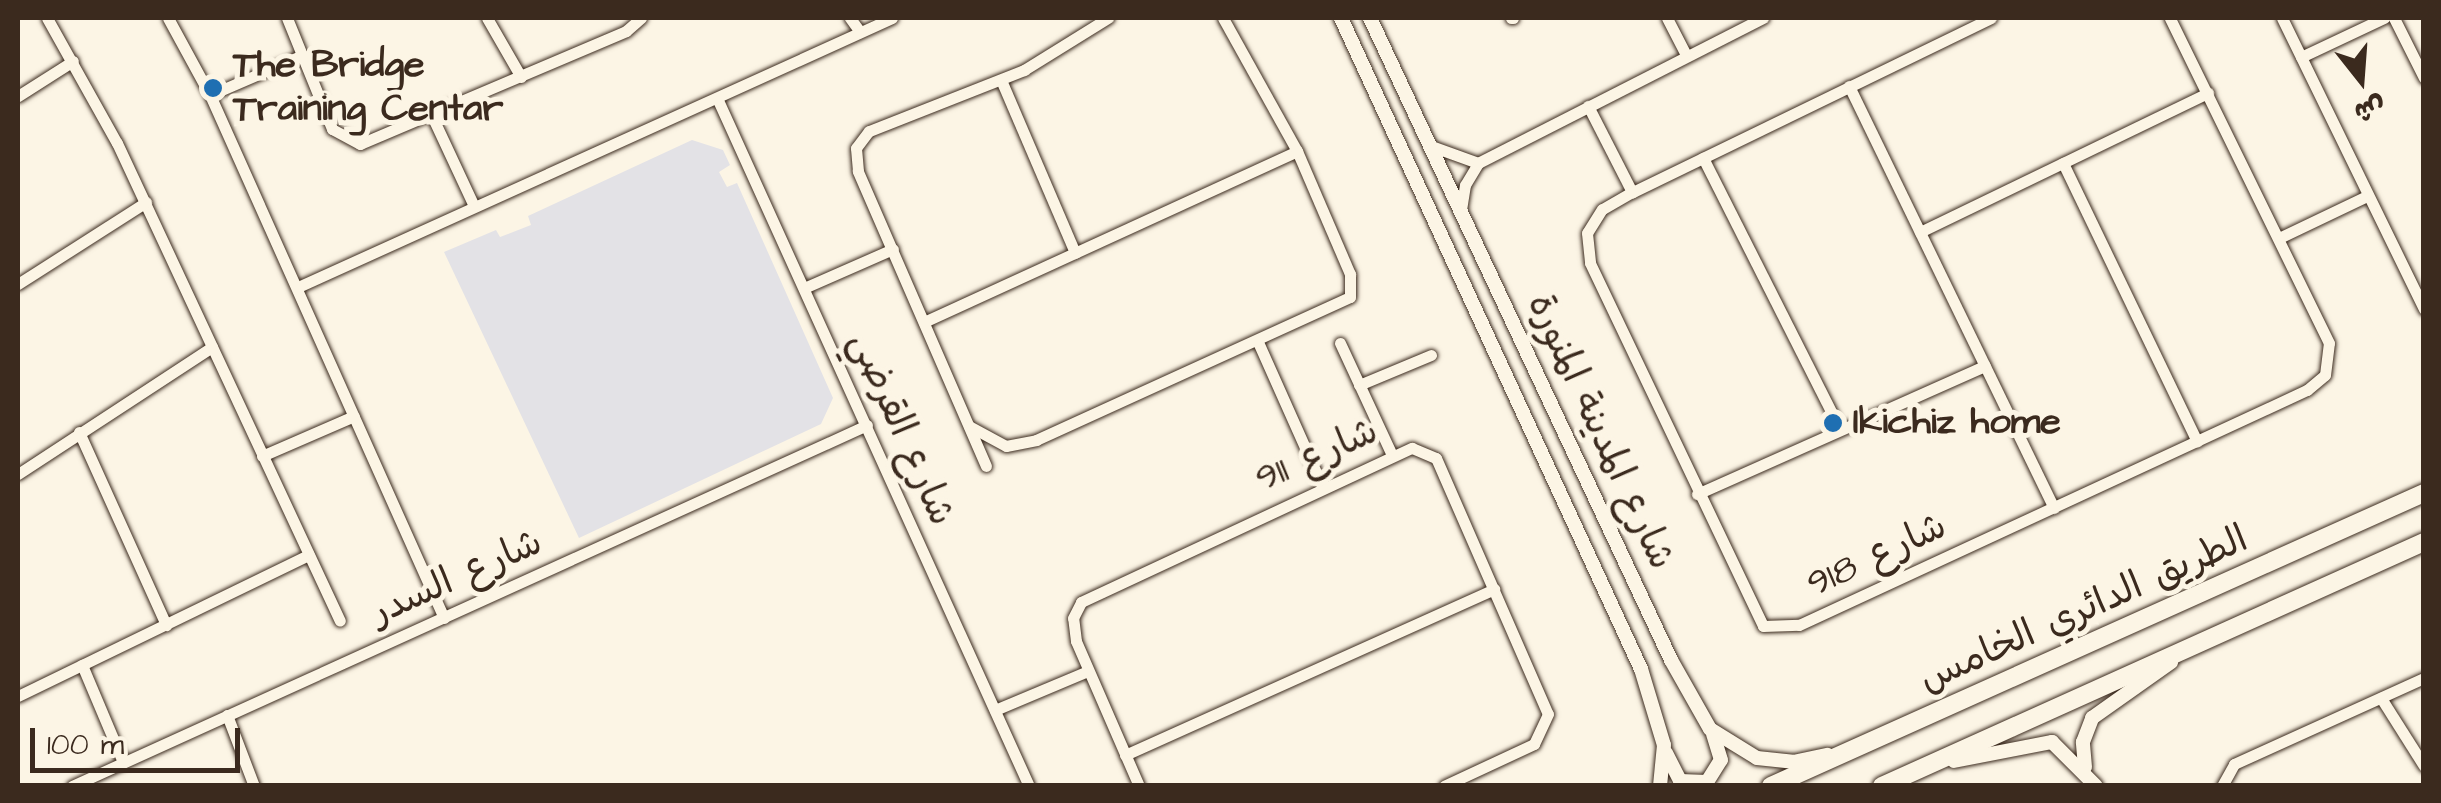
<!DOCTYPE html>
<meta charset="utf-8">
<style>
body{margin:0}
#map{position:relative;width:2441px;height:803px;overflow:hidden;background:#fcf5e5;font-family:"Architects Daughter","Playpen Sans Arabic",sans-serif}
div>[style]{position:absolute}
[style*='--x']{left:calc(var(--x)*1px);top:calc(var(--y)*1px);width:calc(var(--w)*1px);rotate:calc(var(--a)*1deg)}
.built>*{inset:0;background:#e3e2e6}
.roads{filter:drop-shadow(0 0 2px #3b2a1e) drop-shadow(0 0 2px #3b2a1e)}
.minor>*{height:11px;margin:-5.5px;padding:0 5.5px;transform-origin:5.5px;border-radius:5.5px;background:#fcf5e5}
.tertiary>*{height:14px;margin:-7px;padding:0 7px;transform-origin:7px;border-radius:7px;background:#fcf5e5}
.primary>*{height:18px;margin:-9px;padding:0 9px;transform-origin:9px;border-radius:9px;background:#fcf5e5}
.dots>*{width:28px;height:28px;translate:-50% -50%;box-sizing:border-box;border:5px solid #fcf5e5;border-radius:50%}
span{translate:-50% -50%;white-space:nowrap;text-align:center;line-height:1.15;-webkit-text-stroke:10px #fcf5e5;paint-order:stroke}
.poi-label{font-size:38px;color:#3b2a1e;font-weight:700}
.left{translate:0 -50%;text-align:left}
.street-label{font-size:38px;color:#3b2a1e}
.frame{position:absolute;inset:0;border:20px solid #3b2a1e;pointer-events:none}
.north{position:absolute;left:2311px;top:30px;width:100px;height:100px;-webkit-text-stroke:8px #fcf5e5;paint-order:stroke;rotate:163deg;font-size:28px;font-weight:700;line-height:40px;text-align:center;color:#3b2a1e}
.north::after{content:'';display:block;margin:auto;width:35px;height:45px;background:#3b2a1e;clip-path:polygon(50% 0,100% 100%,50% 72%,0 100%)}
.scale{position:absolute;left:30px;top:728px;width:210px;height:45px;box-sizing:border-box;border:5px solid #3b2a1e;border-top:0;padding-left:12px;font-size:30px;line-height:35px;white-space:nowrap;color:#3b2a1e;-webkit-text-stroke:8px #fcf5e5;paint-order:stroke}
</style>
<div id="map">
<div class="built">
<div style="clip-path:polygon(692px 140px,723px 150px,730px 165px,719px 172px,727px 187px,737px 183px,833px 398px,821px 424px,579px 538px,444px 252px,496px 230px,500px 237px,531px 225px,528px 216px)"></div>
</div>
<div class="roads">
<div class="minor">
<div style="--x:47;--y:18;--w:143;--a:60.8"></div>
<div style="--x:117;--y:143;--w:527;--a:64.99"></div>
<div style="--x:168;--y:18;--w:88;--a:61.4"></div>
<div style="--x:210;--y:95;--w:573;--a:65.9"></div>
<div style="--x:287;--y:18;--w:120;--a:67.9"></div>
<div style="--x:332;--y:129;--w:32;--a:28"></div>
<div style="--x:360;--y:144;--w:289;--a:-23"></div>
<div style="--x:626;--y:31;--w:20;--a:-41"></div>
<div style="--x:487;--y:18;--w:68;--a:60"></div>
<div style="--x:850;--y:18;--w:17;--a:54"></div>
<div style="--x:1511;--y:18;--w:2;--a:0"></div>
<div style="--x:1667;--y:18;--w:42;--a:62.8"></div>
<div style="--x:1991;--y:18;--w:399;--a:154.1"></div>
<div style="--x:1632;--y:192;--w:34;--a:150"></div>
<div style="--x:1602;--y:209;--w:28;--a:122"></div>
<div style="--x:1587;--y:233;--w:30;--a:84"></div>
<div style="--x:1590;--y:263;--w:402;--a:64.5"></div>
<div style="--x:1763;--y:626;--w:36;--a:-2"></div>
<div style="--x:1799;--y:625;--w:560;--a:-24.83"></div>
<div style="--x:2307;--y:390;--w:23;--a:-40"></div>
<div style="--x:2325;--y:375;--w:32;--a:-83"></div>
<div style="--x:2329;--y:343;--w:362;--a:-116.1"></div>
<div style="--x:2282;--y:18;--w:324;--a:64"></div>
<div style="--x:2394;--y:18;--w:67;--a:63.4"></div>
<div style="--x:2301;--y:57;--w:92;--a:-25.2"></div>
<div style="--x:1001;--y:80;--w:188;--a:66.8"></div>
<div style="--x:1849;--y:86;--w:469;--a:64.1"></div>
<div style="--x:210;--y:95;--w:101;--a:-23.3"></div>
<div style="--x:18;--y:96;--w:65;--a:-32.5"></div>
<div style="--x:717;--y:98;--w:755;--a:65.61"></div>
<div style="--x:1588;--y:106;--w:97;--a:62.9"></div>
<div style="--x:432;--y:116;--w:99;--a:65"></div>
<div style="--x:1431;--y:146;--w:50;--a:19.9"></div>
<div style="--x:1703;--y:158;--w:304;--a:63.2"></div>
<div style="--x:2063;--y:163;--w:309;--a:64.3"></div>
<div style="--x:1461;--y:210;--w:25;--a:-81"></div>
<div style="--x:1465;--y:185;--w:26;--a:-59"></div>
<div style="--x:1478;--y:163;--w:320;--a:-27"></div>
<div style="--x:1920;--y:232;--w:320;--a:-25.8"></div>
<div style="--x:2279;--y:238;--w:98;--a:-25.5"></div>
<div style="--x:18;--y:284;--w:152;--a:-32.6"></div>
<div style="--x:298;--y:287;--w:652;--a:-24.36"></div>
<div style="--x:804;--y:288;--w:97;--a:-23.7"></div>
<div style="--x:924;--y:322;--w:410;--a:-24.6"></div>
<div style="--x:1258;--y:342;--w:158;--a:66"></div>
<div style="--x:1340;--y:343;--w:123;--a:65.1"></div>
<div style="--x:1359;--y:385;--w:78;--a:-22.6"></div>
<div style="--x:969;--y:426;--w:42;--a:28.4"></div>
<div style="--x:1006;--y:446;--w:31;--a:-11"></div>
<div style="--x:1036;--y:440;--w:345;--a:-24.5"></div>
<div style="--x:1350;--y:297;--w:23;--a:-90"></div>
<div style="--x:1350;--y:274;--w:134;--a:-113.3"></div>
<div style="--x:1297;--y:151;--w:152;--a:-119.1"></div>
<div style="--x:79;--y:432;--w:212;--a:65.7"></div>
<div style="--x:262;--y:456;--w:100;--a:-23.5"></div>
<div style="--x:986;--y:466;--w:322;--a:-113.5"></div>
<div style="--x:858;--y:171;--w:23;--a:-95"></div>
<div style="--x:856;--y:148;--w:21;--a:-53"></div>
<div style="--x:869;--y:131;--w:167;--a:-21.5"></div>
<div style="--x:1024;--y:70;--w:99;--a:-31.8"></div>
<div style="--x:18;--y:474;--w:232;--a:-33.2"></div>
<div style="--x:1697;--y:494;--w:315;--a:-24"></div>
<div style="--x:82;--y:665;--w:105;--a:67.1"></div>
<div style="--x:18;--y:696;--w:323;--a:-25.9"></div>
<div style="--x:2381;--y:698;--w:80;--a:57.7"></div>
<div style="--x:995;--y:710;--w:101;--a:-22.8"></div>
<div style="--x:227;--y:715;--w:76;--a:69.2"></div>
<div style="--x:1125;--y:755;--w:405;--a:-24.2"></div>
<div style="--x:72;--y:786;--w:873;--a:-24.42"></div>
<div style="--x:1139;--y:786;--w:158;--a:-113.5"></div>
<div style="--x:1076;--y:641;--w:23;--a:-97"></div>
<div style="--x:1073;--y:618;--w:18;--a:-63"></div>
<div style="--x:1081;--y:602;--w:365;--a:-25"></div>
<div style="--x:1412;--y:448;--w:26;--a:23"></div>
<div style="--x:1436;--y:458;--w:279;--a:66.4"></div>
<div style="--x:1548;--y:714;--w:33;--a:115"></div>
<div style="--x:1534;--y:744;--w:99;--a:155"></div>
<div style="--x:2222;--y:786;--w:25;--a:-61"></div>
<div style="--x:2234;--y:764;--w:209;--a:-24.4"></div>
</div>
<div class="tertiary">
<div style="--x:1341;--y:18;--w:717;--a:65.26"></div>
<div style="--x:1641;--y:669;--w:79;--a:73.2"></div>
<div style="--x:1664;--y:745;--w:41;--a:95.6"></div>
<div style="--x:1370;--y:18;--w:709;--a:64.88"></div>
<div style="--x:1671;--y:660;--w:79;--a:60.5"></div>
<div style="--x:1710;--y:729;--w:55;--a:31.7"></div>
<div style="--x:1757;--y:758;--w:36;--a:6"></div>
<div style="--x:1793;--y:762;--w:35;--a:-12"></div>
<div style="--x:1666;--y:753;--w:31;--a:63"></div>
<div style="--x:1680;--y:781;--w:27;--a:2"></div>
<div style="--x:1707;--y:782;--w:26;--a:-58"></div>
<div style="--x:1721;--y:760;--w:27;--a:-107"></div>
<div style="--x:1954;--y:761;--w:100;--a:-11"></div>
<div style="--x:2052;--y:742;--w:62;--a:45"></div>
<div style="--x:2085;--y:767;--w:25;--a:-95"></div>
<div style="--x:2083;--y:742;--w:26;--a:-69"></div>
<div style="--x:2092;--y:718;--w:97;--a:-35.3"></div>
</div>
<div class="primary">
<div style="--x:1771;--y:786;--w:716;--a:-24.17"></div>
<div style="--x:1882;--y:786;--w:594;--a:-24.24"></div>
</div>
</div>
<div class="dots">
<div style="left:213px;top:88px;background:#1f6fb2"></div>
<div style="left:1833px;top:423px;background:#1f6fb2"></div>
</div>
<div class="poi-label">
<span class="left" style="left:233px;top:88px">The Bridge<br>Training Centar</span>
<span class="left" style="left:1853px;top:423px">Ikichiz home</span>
</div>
<div class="street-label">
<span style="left:901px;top:429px;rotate:66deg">شارع القرضي</span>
<span style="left:1600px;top:432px;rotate:65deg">شارع المدينة المنورة</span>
<span style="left:1317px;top:456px;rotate:-24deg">شارع 911</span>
<span style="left:1877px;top:556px;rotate:-25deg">شارع 918</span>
<span style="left:457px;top:578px;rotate:-24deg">شارع السدر</span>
<span style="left:2084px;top:610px;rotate:-24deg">الطريق الدائري الخامس</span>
</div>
<div class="frame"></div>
<div class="north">ش</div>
<div class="scale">100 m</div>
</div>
